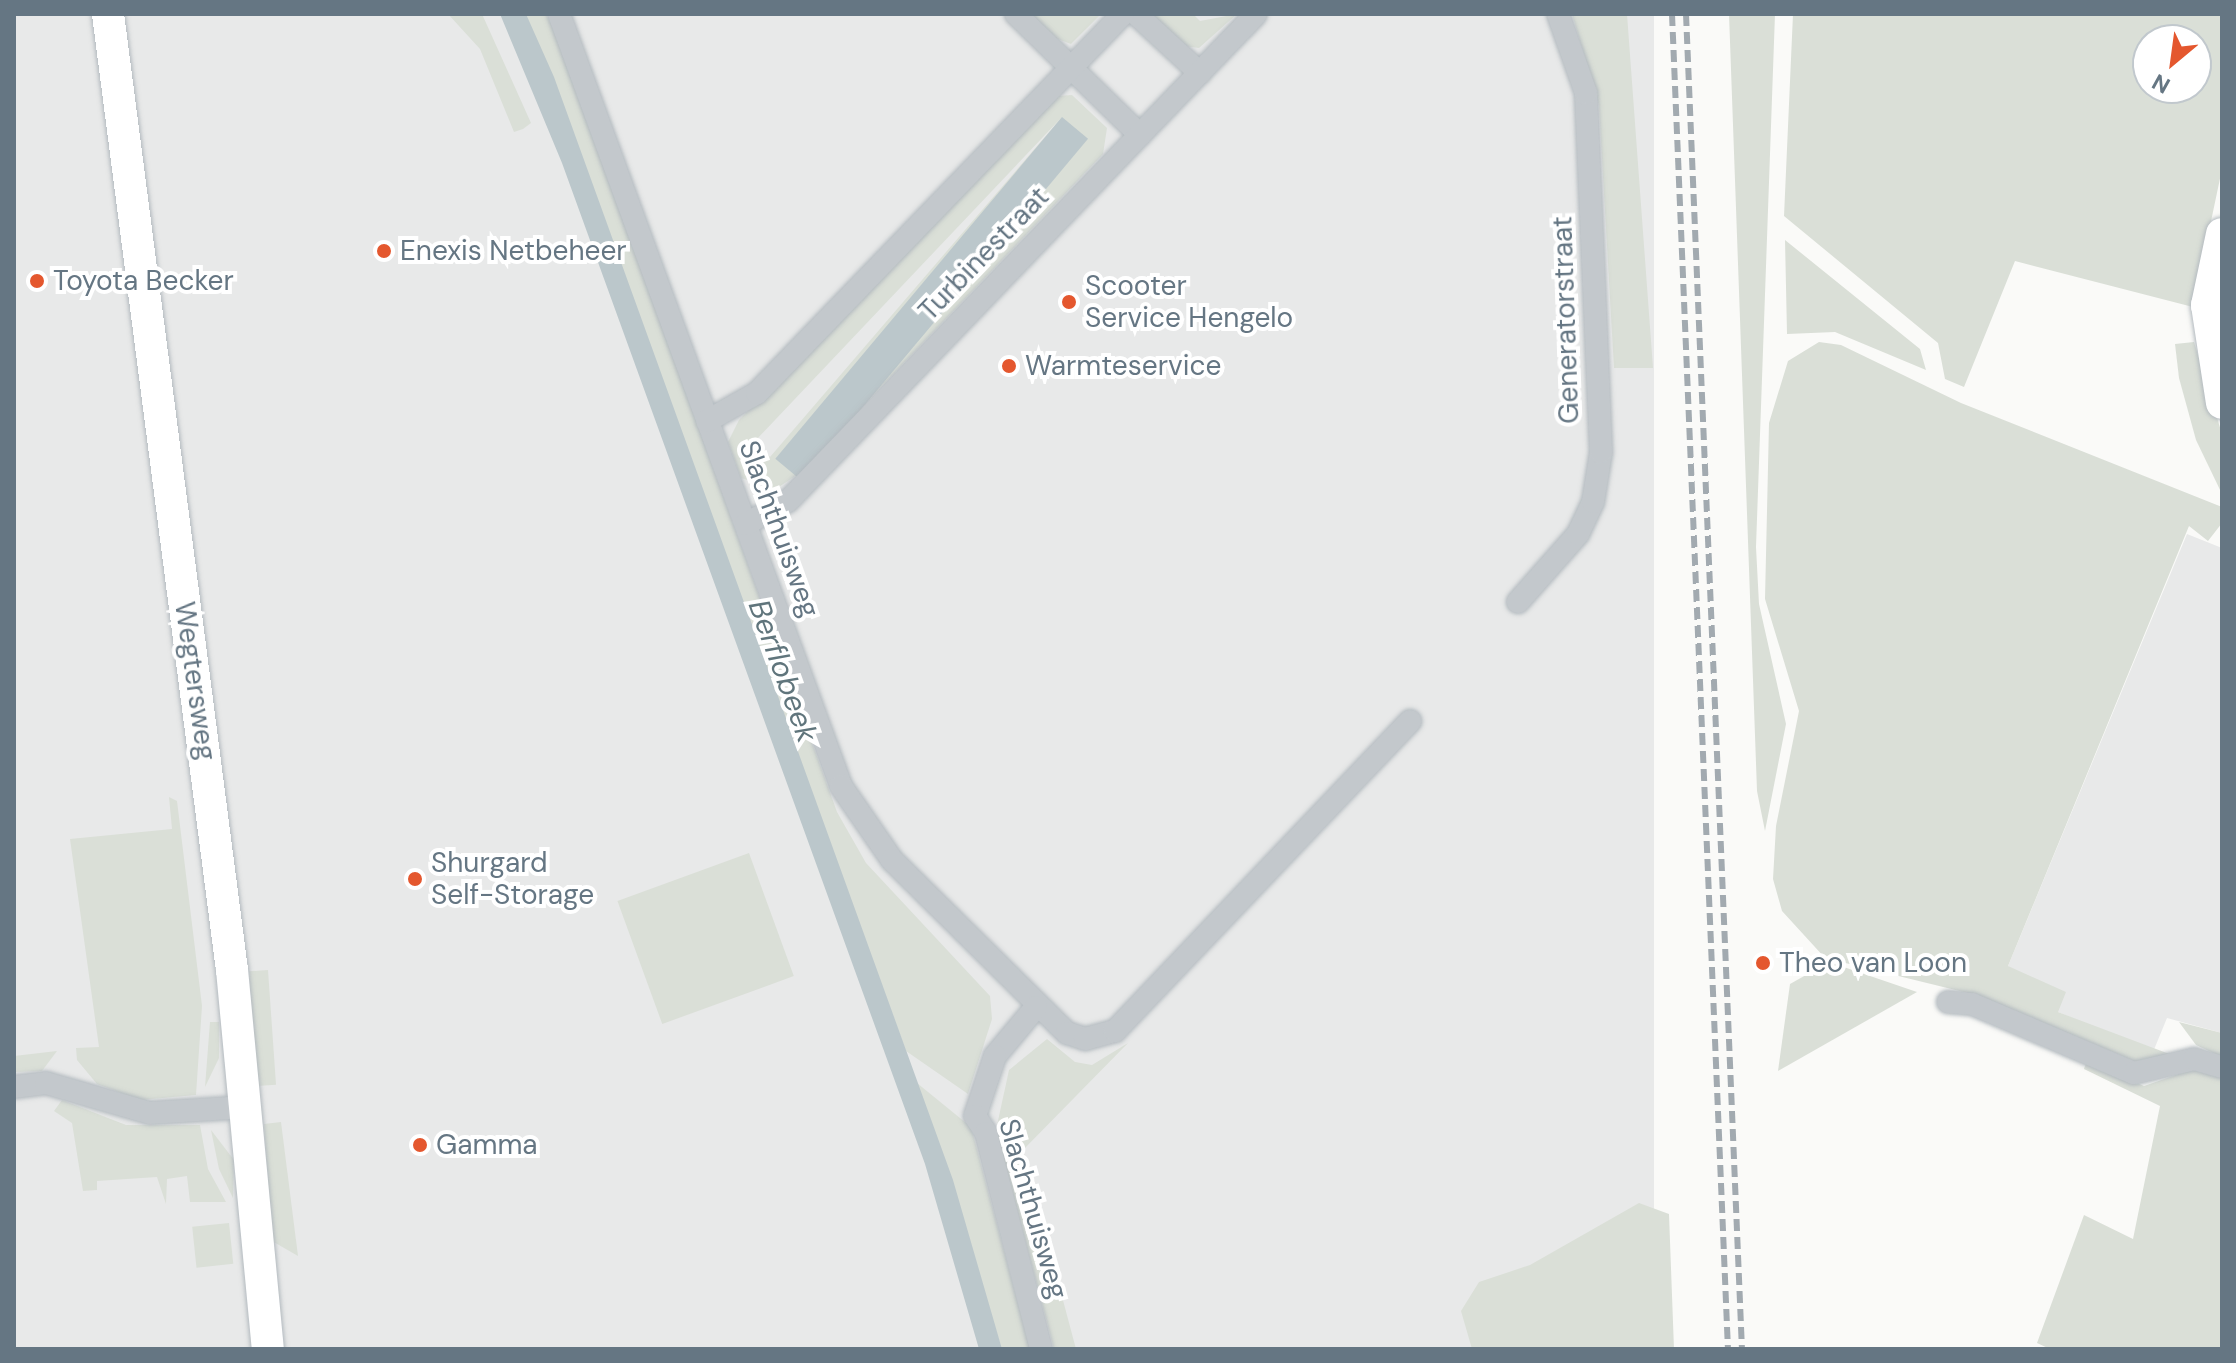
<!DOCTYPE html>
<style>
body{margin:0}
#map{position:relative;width:2236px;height:1363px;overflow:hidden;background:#fafaf8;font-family:"DM Sans",sans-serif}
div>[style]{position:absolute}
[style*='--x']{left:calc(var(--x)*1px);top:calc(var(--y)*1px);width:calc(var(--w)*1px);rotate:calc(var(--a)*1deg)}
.built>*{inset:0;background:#e8e9e9;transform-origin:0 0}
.green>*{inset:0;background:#dadfd7;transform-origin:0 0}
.water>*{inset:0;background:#bbc7cb;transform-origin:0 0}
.roads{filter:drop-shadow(0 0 2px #b3babf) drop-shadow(0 0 2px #b3babf)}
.street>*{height:22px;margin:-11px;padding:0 11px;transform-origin:11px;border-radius:11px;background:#c3c8cc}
.secondary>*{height:32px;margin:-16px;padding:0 16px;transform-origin:16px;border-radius:16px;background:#fff}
.rail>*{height:6px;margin-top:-3px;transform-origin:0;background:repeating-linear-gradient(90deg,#a2aab0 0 12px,transparent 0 18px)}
.dots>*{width:22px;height:22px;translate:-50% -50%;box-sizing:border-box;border:4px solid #fff;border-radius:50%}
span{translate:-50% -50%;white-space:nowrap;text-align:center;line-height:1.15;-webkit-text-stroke:8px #fff;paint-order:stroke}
.poi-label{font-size:28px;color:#657683}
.left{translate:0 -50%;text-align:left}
.street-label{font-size:28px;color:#657683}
.water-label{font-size:30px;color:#60757c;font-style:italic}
.frame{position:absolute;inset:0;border:16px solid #657683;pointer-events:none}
.north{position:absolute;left:2132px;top:24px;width:80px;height:80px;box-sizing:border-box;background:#fff;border:2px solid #c1c8cd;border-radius:50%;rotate:209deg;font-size:22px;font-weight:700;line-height:32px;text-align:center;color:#657683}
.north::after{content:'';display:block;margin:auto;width:28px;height:36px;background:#e4572e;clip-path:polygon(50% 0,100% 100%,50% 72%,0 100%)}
</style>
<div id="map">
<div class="built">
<div style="left:14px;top:14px;width:1640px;height:1335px"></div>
<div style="clip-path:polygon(2187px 534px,2222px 548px,2222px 1033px,2167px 1018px,2153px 1052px,2058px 1012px,2008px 966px)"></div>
</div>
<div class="green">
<div style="clip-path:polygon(448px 14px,482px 14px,531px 123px,523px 129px,514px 132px,480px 49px)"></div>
<div style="clip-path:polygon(526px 14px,546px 14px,558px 38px,837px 812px,866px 863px,990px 996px,992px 1019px,968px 1094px,906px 1051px)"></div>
<div style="clip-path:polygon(1027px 14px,1101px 14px,1071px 44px,1050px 36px)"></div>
<div style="clip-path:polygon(1150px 14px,1193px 14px,1200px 21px,1237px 14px,1199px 48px,1184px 46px)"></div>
<div style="clip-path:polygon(1572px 14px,1627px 14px,1653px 368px,1614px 368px,1599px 106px)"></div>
<div style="clip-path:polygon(1729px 14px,1775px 14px,1756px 547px,1759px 604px,1786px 724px,1765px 831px,1757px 791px)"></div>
<div style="clip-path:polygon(evenodd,1793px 14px,2222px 14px,2222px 169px,2193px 307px,2015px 261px,1964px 387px,1945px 379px,1938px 343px,1784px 216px,1793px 14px,2148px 40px,2196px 40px,2196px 88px,2148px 88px,2148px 40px)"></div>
<div style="clip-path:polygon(evenodd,1072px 95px,1107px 128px,1103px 154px,798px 474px,776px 489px,741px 478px,728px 442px,739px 420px,1058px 96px,1072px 95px,1062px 117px,770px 457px,756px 440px,1062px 117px)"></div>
<div style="clip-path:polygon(1785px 240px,1920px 349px,1926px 370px,1835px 332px,1787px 334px)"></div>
<div style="clip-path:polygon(1819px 342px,1841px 345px,1961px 403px,2222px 507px,2222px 523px,2208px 541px,2189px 526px,2008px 966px,2066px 992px,2058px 1012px,2172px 1055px,2141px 1064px,1980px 996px,1825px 958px,1782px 911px,1773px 879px,1776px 826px,1799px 711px,1765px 599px,1769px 423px,1788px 361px)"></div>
<div style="clip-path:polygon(2194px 342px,2222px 434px,2222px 494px,2196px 440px,2179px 378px,2175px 344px)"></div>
<div style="clip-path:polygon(169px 797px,177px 801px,202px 1006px,196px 1095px,140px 1100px,97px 1084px,77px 1060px,76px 1048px,99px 1047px,70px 839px,172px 829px)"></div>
<div style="left:749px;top:853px;width:131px;height:140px;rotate:70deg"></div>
<div style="clip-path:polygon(1829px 962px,1917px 992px,1778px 1071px,1790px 984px)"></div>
<div style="left:268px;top:970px;width:115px;height:19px;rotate:86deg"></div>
<div style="clip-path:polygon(210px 1022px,219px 1022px,219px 1058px,205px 1087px)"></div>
<div style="clip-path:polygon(2179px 1022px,2222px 1033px,2222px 1057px,2196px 1045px)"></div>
<div style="clip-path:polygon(1047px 1039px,1075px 1062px,1092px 1065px,1128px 1043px,1023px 1150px,1076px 1349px,1054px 1349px,996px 1130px,1009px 1070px)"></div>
<div style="clip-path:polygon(57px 1051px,42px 1071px,14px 1072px,14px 1056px)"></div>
<div style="clip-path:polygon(2087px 1060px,2144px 1086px,2196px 1068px,2222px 1078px,2222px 1349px,2050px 1349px,2037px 1343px,2084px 1215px,2133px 1239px,2160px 1106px,2084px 1069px)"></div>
<div style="clip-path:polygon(917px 1083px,971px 1127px,1030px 1349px,1002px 1349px)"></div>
<div style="clip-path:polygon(62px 1100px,126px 1125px,200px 1125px,208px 1169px,226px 1202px,190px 1202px,187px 1176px,167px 1179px,166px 1204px,157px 1177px,97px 1181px,97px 1190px,83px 1191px,72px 1123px,54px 1111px)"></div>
<div style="clip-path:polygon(281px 1122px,298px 1256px,272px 1241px,264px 1124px)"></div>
<div style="clip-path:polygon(211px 1130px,234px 1160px,233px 1198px,219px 1169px)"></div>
<div style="clip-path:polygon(1639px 1203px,1669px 1214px,1674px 1349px,1472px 1349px,1461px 1311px,1479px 1282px,1530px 1265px)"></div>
<div style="left:229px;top:1223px;width:41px;height:37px;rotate:84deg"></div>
</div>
<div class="water">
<div style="clip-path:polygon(500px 14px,526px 14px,554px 77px,953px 1180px,1002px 1349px,979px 1349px,925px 1164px,562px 163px)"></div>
<div style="left:1062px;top:117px;width:34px;height:446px;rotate:40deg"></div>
</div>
<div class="roads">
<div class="street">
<div style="--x:559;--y:14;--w:822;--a:69.93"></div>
<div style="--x:841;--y:786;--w:90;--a:55.4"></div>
<div style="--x:892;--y:860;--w:246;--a:44.7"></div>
<div style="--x:1067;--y:1033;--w:19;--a:18"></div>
<div style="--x:1085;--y:1039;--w:31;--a:-15"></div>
<div style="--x:1115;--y:1031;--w:428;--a:-46.4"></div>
<div style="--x:1016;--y:14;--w:173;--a:44.3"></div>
<div style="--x:1136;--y:14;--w:87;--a:42.7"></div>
<div style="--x:707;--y:421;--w:57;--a:-29.2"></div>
<div style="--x:757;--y:393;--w:527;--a:-46"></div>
<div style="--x:746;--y:524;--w:48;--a:-28.7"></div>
<div style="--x:788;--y:501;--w:675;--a:-46.14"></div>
<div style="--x:1518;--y:602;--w:91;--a:-48.6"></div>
<div style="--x:1578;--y:534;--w:35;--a:-65"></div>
<div style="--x:1593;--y:502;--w:51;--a:-80.9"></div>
<div style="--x:1601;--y:452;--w:359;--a:-92.4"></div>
<div style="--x:1586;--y:93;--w:84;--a:-109.5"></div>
<div style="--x:1948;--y:1002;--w:24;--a:5"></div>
<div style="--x:1972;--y:1004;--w:176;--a:23.1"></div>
<div style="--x:2134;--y:1073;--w:62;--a:-13.1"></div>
<div style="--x:2194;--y:1059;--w:29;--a:16"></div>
<div style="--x:1036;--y:1007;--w:64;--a:129.9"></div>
<div style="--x:995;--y:1056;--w:63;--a:108.4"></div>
<div style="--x:975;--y:1116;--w:20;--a:57"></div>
<div style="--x:986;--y:1133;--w:223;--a:75.7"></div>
<div style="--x:14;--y:1087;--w:32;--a:-7"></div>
<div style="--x:46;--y:1083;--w:108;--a:16.1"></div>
<div style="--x:150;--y:1113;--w:97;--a:-3.5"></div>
</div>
<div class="secondary">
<div style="--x:108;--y:14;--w:964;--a:82.61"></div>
<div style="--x:232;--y:970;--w:381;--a:84.6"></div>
<div style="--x:2222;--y:234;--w:73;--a:101.9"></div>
<div style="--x:2207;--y:305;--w:99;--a:81.3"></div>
</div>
</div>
<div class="rail">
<div style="--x:1672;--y:14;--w:1336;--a:87.6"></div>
<div style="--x:1686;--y:14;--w:1336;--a:87.6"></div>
</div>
<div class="dots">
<div style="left:384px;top:251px;background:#e4572e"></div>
<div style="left:37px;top:281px;background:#e4572e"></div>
<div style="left:1069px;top:302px;background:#e4572e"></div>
<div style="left:1009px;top:366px;background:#e4572e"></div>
<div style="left:415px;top:879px;background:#e4572e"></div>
<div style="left:1763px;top:963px;background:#e4572e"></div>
<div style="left:420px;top:1145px;background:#e4572e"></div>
</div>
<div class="poi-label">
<span class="left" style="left:400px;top:251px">Enexis Netbeheer</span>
<span class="left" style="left:53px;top:281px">Toyota Becker</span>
<span class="left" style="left:1085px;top:302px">Scooter<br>Service Hengelo</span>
<span class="left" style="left:1025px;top:366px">Warmteservice</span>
<span class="left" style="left:431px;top:879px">Shurgard<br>Self-Storage</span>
<span class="left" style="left:1779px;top:963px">Theo van Loon</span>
<span class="left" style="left:436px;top:1145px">Gamma</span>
</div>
<div class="street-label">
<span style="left:984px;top:254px;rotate:-46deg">Turbinestraat</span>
<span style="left:1566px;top:320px;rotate:-92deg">Generatorstraat</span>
<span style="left:779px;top:529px;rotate:70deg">Slachthuisweg</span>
<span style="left:195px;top:681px;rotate:82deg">Wegtersweg</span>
<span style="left:1033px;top:1209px;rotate:74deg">Slachthuisweg</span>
</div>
<div class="water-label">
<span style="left:783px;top:671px;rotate:70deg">Berflobeek</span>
</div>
<div class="frame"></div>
<div class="north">N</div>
</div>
